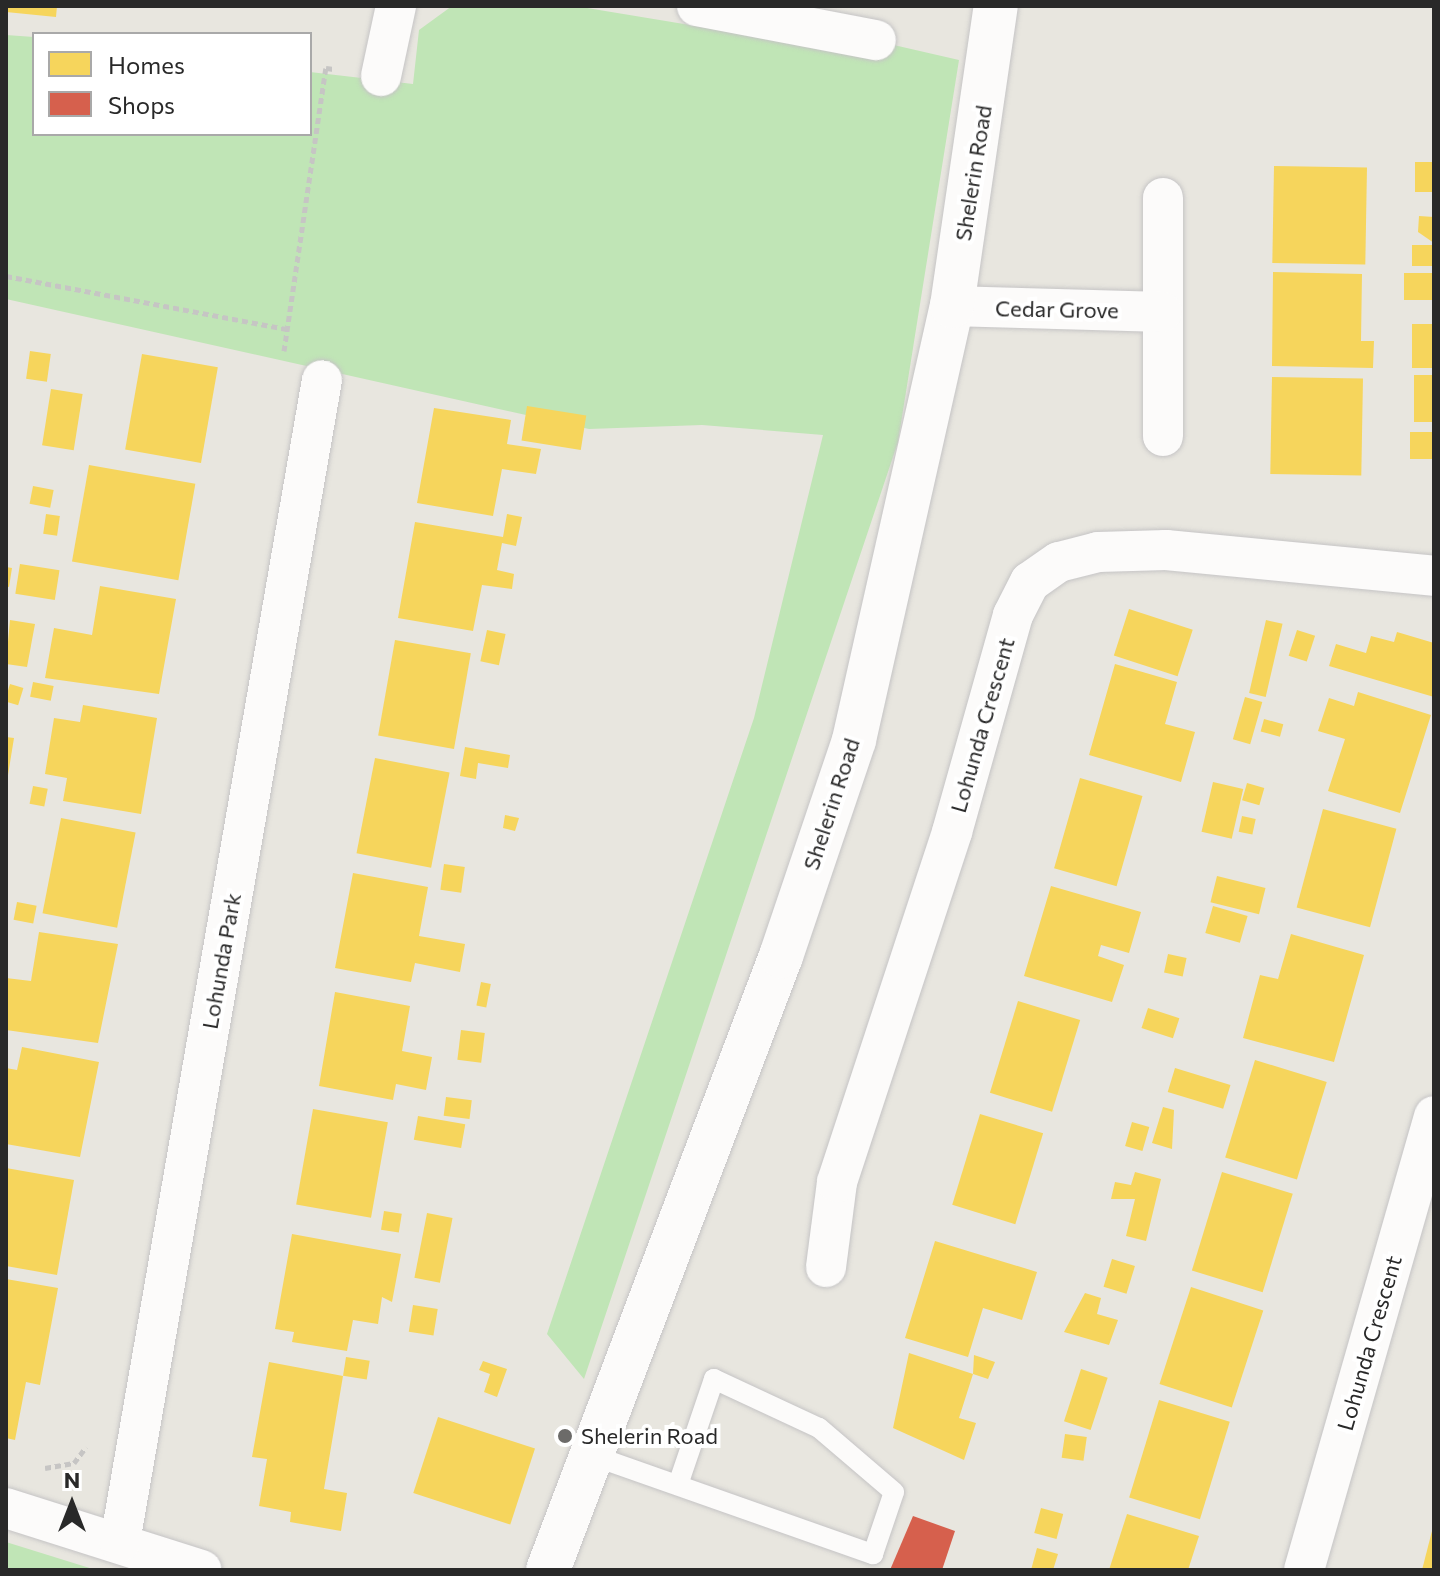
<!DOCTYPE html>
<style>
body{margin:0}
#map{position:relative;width:1440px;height:1576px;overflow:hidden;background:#e8e6df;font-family:Commissioner,sans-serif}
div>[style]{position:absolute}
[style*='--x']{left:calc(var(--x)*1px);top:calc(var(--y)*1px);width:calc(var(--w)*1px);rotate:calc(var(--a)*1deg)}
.green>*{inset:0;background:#c0e5b6}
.homes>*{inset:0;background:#f6d55c;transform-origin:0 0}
.shops>*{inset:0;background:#d6604d}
.path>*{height:5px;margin-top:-2.5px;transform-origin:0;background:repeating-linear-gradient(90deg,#c6c5c4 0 6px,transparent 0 10px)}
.roads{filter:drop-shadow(0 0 2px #c5c4c5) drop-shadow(0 0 2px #c5c4c5)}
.lane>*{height:20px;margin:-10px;padding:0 10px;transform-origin:10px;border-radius:10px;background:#fcfbfa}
.street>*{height:40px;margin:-20px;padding:0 20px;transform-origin:20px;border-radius:20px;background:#fcfbfa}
.secondary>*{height:44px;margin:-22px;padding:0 22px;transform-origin:22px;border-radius:22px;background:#fcfbfa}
.dots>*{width:22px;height:22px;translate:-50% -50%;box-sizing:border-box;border:4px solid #fff;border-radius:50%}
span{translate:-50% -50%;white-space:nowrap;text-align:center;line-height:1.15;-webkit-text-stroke:8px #fff;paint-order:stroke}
.street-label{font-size:22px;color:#292929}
.poi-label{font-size:22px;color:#292929}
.left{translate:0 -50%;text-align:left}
.frame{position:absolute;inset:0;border:8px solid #292929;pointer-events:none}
.legend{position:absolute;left:32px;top:32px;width:280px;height:104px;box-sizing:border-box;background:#fff;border:2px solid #a9a9a9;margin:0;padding:10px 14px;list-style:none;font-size:24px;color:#292929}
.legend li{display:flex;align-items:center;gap:16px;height:40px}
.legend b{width:40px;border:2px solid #a9a9a9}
.north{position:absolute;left:32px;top:1464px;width:80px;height:80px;-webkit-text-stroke:6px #fff;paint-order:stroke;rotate:0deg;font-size:22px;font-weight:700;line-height:32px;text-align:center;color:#292929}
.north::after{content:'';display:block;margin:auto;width:28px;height:36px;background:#292929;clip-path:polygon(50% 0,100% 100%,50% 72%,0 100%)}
</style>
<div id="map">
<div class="green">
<div style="clip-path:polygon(452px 6px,575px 6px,775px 39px,885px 43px,959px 60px,898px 442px,584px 1379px,547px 1334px,754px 718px,823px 435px,702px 425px,589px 429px,6px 299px,6px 35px,34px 37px,34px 134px,310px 134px,310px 72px,413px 84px,419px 30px)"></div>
<div style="clip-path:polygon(6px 1542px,96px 1570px,6px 1570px)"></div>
</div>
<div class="homes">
<div style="clip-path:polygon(6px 6px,57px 6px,56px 17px,6px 12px)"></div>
<div style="left:1415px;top:162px;width:19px;height:30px"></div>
<div style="left:1274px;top:166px;width:93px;height:97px;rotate:1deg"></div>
<div style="clip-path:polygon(1419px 216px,1434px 217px,1434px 243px,1418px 232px)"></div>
<div style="left:1412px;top:245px;width:22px;height:21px"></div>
<div style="clip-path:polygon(1273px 272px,1362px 274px,1361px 341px,1374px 341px,1373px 368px,1272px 366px)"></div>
<div style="left:1404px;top:273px;width:30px;height:27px"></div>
<div style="left:1412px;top:324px;width:22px;height:44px"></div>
<div style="left:30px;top:351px;width:21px;height:28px;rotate:8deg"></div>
<div style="left:142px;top:354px;width:77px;height:97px;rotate:10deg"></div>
<div style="left:1414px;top:375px;width:20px;height:47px"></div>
<div style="left:1272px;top:377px;width:91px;height:97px;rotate:1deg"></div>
<div style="left:51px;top:389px;width:32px;height:57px;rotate:9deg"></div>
<div style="left:527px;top:406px;width:60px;height:35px;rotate:9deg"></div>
<div style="clip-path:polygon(434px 408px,511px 420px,507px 444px,541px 449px,536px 474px,502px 469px,493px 516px,417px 503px)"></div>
<div style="left:1410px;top:432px;width:24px;height:27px"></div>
<div style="left:89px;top:465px;width:108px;height:98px;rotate:10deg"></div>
<div style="left:33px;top:486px;width:21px;height:18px;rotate:11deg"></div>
<div style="left:46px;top:514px;width:14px;height:20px;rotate:8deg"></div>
<div style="clip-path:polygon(507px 514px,522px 517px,516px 546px,502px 543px,497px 570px,514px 574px,512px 589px,482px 585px,473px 631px,398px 618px,415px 522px,503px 537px)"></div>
<div style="left:20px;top:564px;width:40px;height:30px;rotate:9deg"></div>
<div style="clip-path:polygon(6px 567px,12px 568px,9px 587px,6px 586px)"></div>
<div style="clip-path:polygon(100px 586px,176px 599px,159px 694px,45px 678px,54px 628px,92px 635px)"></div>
<div style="left:1129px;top:609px;width:67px;height:49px;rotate:18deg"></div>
<div style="clip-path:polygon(10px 620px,35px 624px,27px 667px,6px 664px)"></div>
<div style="left:1266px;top:620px;width:17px;height:75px;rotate:13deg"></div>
<div style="left:487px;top:630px;width:19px;height:32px;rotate:12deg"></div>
<div style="left:1297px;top:630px;width:19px;height:27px;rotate:18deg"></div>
<div style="clip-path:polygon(1397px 632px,1434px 643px,1434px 697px,1329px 666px,1336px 644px,1366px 653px,1371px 636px,1394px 642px)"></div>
<div style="left:395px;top:640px;width:77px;height:97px;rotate:10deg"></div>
<div style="clip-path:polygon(1115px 664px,1177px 682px,1165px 724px,1195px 732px,1181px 782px,1089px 755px)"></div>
<div style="left:33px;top:682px;width:21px;height:15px;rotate:11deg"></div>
<div style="left:10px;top:684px;width:14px;height:18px;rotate:17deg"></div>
<div style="clip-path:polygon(1358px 692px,1431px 715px,1400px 813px,1328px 791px,1345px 739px,1318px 731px,1329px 698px,1354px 706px)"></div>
<div style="left:1245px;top:697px;width:18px;height:44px;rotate:16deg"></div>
<div style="clip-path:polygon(83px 705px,157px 718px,141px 814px,63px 801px,67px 778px,45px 774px,54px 718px,80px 722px)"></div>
<div style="left:1264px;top:719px;width:20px;height:13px;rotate:15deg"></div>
<div style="clip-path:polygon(6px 737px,14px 738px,8px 775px,6px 775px)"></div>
<div style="clip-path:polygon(465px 747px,510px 755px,508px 768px,478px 763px,476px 779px,460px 776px)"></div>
<div style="left:375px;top:758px;width:76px;height:97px;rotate:11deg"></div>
<div style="left:1080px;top:778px;width:65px;height:94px;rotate:16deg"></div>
<div style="left:1213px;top:782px;width:31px;height:51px;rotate:13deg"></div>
<div style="left:1247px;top:783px;width:18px;height:18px;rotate:16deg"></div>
<div style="left:33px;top:786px;width:15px;height:18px;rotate:11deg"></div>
<div style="left:1323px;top:809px;width:76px;height:102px;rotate:15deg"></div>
<div style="clip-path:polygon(505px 815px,519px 818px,515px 831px,503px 828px)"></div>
<div style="left:1242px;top:816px;width:14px;height:16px;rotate:12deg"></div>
<div style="left:61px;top:818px;width:76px;height:97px;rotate:11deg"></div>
<div style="left:444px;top:864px;width:21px;height:26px;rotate:8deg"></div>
<div style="clip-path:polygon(353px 873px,428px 887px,419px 936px,465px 944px,460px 972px,415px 963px,411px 982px,335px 968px)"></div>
<div style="left:1217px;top:876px;width:50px;height:27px;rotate:14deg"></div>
<div style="clip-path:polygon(1051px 886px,1141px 912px,1129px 953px,1101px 945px,1098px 956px,1124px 965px,1112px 1002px,1024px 976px)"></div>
<div style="left:17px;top:902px;width:20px;height:18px;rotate:11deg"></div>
<div style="left:1213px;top:906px;width:36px;height:28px;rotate:16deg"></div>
<div style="clip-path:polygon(39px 932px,118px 944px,98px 1043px,6px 1030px,6px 978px,31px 981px)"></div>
<div style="clip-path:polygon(1291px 934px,1364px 955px,1334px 1062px,1243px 1038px,1260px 975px,1278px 979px)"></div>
<div style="left:1168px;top:954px;width:19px;height:19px;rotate:12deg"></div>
<div style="left:481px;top:982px;width:10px;height:24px;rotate:11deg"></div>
<div style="clip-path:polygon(335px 992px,410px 1006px,402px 1051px,432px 1057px,426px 1090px,396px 1084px,393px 1100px,319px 1086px)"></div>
<div style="left:1018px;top:1001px;width:65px;height:96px;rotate:17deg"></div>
<div style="left:1148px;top:1008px;width:33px;height:21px;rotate:18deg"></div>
<div style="left:461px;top:1030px;width:24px;height:30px;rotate:7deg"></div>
<div style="clip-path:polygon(22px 1047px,99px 1062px,80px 1157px,6px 1144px,6px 1068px,17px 1070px)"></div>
<div style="left:1255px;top:1060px;width:75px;height:102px;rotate:17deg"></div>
<div style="left:1175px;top:1068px;width:58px;height:25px;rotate:17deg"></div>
<div style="left:446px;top:1097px;width:26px;height:19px;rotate:7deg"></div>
<div style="clip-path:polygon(1163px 1107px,1174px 1110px,1172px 1149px,1152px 1143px)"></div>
<div style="left:313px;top:1109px;width:76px;height:97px;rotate:10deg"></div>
<div style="left:980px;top:1114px;width:66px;height:95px;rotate:17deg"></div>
<div style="left:418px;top:1116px;width:48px;height:24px;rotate:10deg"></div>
<div style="left:1132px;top:1122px;width:18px;height:25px;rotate:16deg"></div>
<div style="clip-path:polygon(6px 1168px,74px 1180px,57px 1275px,6px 1266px)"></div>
<div style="clip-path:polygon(1135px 1172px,1161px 1179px,1146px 1241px,1126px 1236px,1135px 1199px,1111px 1199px,1115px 1182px,1131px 1185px)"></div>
<div style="left:1222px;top:1172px;width:74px;height:103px;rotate:17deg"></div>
<div style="left:384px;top:1211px;width:18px;height:19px;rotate:9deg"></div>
<div style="left:427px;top:1213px;width:26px;height:66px;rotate:11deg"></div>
<div style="clip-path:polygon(292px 1234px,401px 1254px,392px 1302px,382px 1297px,378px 1324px,353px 1320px,347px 1351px,292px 1342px,294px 1332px,275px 1329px)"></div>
<div style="clip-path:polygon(935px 1241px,1037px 1272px,1022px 1320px,983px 1308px,968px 1357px,905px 1338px)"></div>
<div style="left:1112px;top:1259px;width:24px;height:29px;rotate:17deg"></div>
<div style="clip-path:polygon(6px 1279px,58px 1288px,40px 1385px,26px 1382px,15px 1440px,6px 1438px)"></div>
<div style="left:1191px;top:1287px;width:76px;height:102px;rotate:18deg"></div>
<div style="clip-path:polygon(1085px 1293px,1101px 1298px,1097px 1314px,1118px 1320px,1109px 1345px,1064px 1332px)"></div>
<div style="left:413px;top:1305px;width:25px;height:27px;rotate:9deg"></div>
<div style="clip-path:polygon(909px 1353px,973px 1374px,959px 1418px,976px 1423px,964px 1460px,893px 1428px)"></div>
<div style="clip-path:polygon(974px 1355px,995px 1362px,988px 1379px,973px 1374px)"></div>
<div style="left:346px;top:1357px;width:24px;height:19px;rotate:9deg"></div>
<div style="clip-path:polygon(483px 1361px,507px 1369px,497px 1397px,484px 1392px,490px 1374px,479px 1370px)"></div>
<div style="clip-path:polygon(269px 1362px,343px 1376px,324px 1489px,347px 1493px,341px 1531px,290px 1522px,291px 1512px,259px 1506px,267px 1459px,252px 1457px)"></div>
<div style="left:1081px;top:1369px;width:28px;height:55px;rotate:18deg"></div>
<div style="left:1159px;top:1400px;width:74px;height:102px;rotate:17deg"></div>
<div style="left:438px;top:1417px;width:102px;height:80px;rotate:18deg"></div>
<div style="left:1065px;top:1434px;width:22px;height:24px;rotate:8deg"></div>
<div style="left:1041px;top:1508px;width:23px;height:26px;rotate:15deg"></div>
<div style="clip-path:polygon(1127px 1514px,1199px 1536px,1188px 1570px,1109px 1570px)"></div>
<div style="clip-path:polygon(1433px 1527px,1434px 1570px,1422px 1570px)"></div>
<div style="clip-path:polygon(1037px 1548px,1058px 1554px,1053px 1570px,1031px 1570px)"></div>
</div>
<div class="shops">
<div style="clip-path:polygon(913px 1516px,955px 1531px,942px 1570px,890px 1570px)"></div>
</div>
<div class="path">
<div style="--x:6;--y:276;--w:286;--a:10.7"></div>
<div style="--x:284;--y:351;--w:286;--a:-81.6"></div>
<div style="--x:326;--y:68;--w:8;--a:7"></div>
<div style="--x:45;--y:1468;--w:29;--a:-10"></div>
<div style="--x:74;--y:1463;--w:20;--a:-53"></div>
</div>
<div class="roads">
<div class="lane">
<div style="--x:594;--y:1456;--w:296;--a:19.4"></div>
<div style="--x:873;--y:1554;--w:65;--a:-71.3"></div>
<div style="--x:894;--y:1492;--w:99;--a:-139.5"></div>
<div style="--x:819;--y:1428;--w:116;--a:-155"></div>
<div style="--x:714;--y:1379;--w:112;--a:108.8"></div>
</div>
<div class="street">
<div style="--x:697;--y:6;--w:182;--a:10.8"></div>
<div style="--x:381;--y:76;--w:72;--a:-77.9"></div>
<div style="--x:1163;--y:198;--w:238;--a:90"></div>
<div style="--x:952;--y:306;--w:210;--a:1.6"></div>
<div style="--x:826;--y:1267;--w:86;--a:-82.6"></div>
<div style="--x:837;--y:1182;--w:368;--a:-71.8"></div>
<div style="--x:952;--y:832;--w:225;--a:-74.3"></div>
<div style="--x:1013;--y:615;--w:37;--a:-63"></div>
<div style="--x:1030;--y:582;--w:35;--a:-35"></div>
<div style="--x:1059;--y:562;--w:40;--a:-14.4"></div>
<div style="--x:1098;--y:552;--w:68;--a:-1.7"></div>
<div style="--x:1166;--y:550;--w:269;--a:5.5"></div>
<div style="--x:6;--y:1508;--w:205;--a:17.6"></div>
<div style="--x:120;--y:1542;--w:1179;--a:-80.14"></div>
<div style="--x:1304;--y:1570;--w:472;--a:-74"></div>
</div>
<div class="secondary">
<div style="--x:548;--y:1570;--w:657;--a:-69.22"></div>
<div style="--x:781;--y:956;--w:228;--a:-71.3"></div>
<div style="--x:854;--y:740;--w:445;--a:-77.3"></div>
<div style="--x:952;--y:306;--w:303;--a:-81.7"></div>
</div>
</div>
<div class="dots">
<div style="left:565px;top:1436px;background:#6c6b69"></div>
</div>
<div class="street-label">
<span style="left:973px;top:173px;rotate:-81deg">Shelerin Road</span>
<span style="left:1057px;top:309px;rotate:1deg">Cedar Grove</span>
<span style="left:982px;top:725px;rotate:-74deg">Lohunda Crescent</span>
<span style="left:831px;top:804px;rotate:-72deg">Shelerin Road</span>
<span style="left:221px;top:961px;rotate:-80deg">Lohunda Park</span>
<span style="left:1369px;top:1343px;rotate:-74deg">Lohunda Crescent</span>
</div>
<div class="poi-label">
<span class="left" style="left:581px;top:1436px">Shelerin Road</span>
</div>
<div class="frame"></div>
<ul class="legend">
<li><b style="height:22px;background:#f6d55c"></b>Homes</li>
<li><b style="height:22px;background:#d6604d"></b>Shops</li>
</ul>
<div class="north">N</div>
</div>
